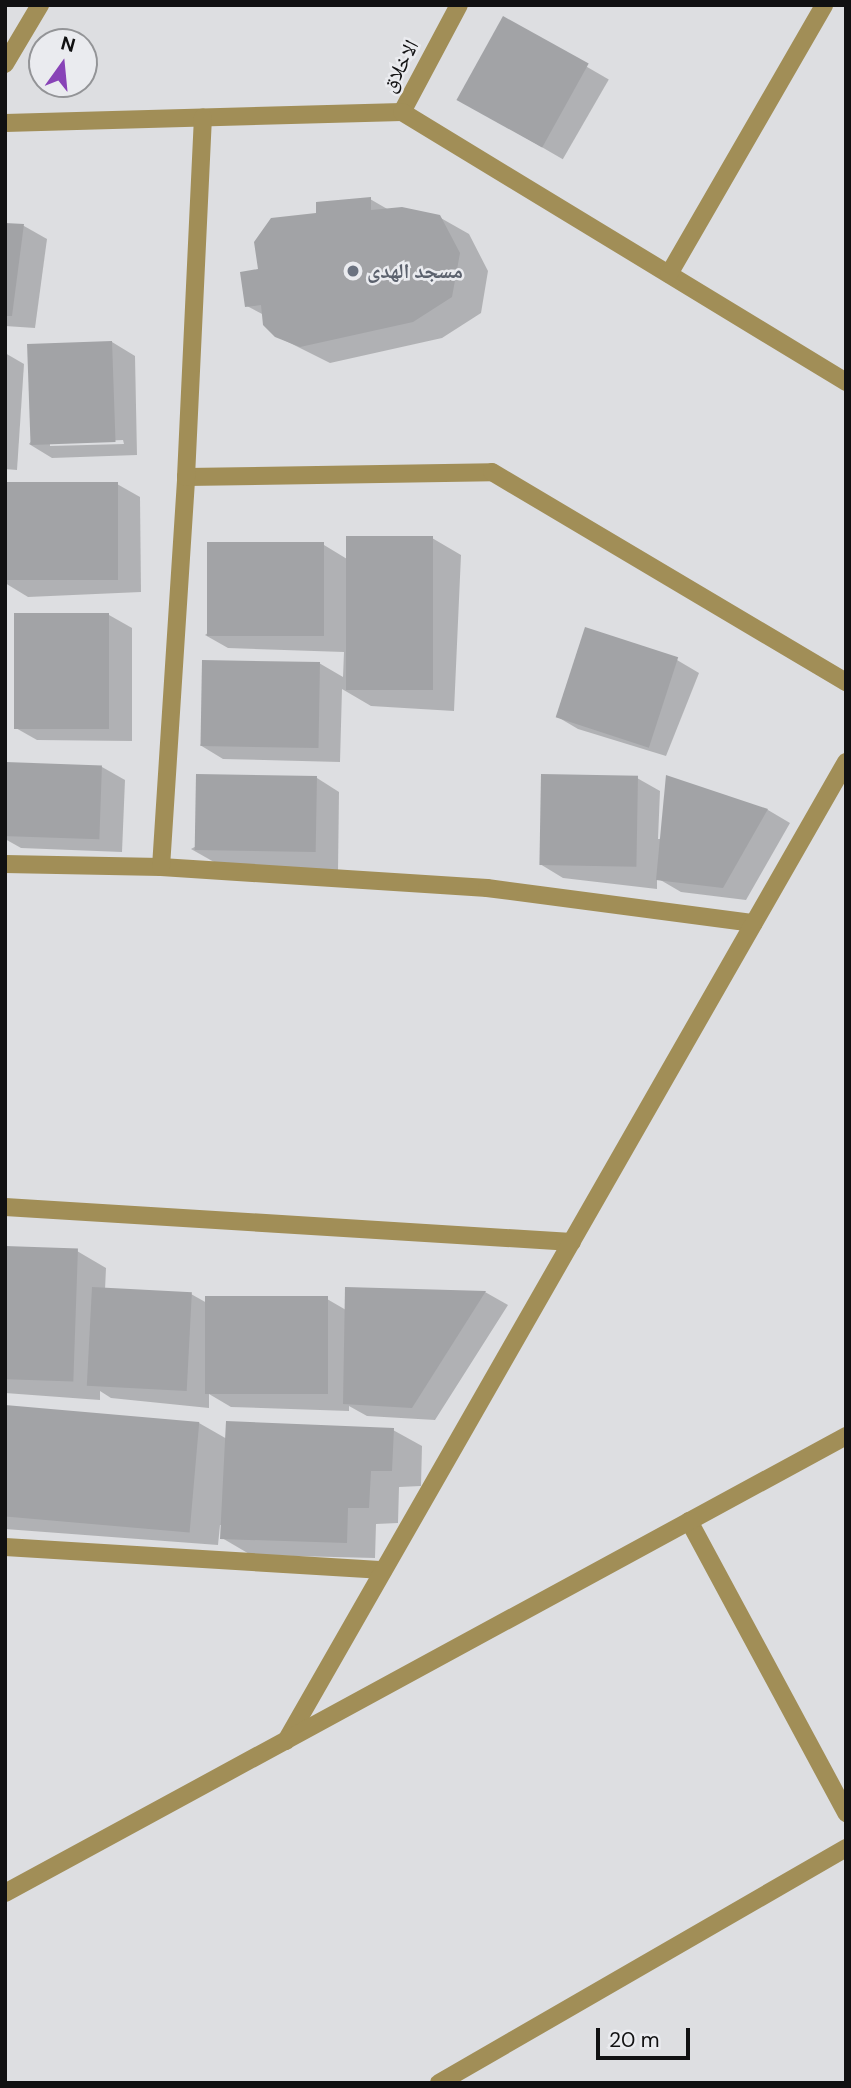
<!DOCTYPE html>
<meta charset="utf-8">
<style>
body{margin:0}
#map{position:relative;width:851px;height:2088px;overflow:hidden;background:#dddee1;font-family:"DM Sans","Noto Naskh Arabic",sans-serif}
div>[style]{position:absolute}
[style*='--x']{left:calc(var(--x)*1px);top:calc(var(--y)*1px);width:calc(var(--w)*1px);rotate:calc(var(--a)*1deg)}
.shadow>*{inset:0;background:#0003;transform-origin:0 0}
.building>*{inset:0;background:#a2a3a6;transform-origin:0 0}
.minor>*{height:18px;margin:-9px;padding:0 9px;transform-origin:9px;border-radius:9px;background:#a18e57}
.dots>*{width:19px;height:19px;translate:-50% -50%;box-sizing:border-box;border:4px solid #eaebef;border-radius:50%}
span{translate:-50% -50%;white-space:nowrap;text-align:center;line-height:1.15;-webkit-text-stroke:5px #eaebef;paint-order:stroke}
.street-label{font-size:21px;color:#111112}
.worship-label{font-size:21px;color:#5b616d;font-weight:700}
.left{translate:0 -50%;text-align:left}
.frame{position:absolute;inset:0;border:7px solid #111112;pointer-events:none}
.north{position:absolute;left:28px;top:28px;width:70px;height:70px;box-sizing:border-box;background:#eaebef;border:2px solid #939497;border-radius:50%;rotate:15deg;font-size:19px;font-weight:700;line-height:28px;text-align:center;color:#111112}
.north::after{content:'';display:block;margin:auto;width:24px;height:32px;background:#8843b7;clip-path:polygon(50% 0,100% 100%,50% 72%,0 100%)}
.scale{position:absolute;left:596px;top:2028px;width:94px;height:32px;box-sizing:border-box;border:4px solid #111112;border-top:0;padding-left:9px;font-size:21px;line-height:24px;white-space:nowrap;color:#111112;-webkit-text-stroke:5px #eaebef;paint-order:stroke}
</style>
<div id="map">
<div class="shadow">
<div style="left:504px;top:19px;width:121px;height:92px;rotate:30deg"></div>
<div style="clip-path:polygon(370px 199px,389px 210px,439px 217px,469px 234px,488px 271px,481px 313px,442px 338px,330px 363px,276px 336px,264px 315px,247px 306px,259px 271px,317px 214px)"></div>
<div style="clip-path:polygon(5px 225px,24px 226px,47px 239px,35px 328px,5px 326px)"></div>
<div style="clip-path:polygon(evenodd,112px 342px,135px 356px,137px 455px,52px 458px,29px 444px,112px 342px,123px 440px,124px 444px,50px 446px,50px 443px,123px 440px)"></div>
<div style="clip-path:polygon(5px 353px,24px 364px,17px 470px,5px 469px)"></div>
<div style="clip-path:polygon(117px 484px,140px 497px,141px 592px,28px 597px,5px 583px,5px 501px)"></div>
<div style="clip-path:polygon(432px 538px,461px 555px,454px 711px,371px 706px,342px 689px,340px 762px,223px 759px,200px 745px,319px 663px,343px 677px,344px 652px,228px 648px,205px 635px,324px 545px,347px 559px)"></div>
<div style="clip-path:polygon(109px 615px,132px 628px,132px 741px,37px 740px,14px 727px,16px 618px)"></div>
<div style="clip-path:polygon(677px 660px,699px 673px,666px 756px,578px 729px,556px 716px)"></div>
<div style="clip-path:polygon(5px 764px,102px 767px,125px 780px,122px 852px,21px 848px,5px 839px)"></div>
<div style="clip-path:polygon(667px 777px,768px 810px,790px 823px,746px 900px,681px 892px,657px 878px,657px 889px,563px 878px,540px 864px,637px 778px,660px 791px,658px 839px,661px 839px)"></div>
<div style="clip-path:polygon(317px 778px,339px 792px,338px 871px,214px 862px,191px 849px)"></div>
<div style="clip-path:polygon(5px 1248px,77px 1251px,106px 1268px,105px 1290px,191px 1294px,207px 1303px,327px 1299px,346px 1310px,347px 1289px,485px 1292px,508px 1305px,435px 1420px,367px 1416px,349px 1406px,349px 1411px,231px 1407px,209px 1394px,209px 1408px,111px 1398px,100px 1391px,100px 1400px,5px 1393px)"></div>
<div style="clip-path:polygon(5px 1407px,199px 1423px,227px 1439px,393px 1430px,422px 1446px,421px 1486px,399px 1487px,398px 1523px,376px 1524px,375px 1558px,251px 1555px,222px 1538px,223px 1525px,220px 1525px,218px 1545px,5px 1529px)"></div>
</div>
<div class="building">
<div style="left:503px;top:16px;width:98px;height:96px;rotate:29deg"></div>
<div style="clip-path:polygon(371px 197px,371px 210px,402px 207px,440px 215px,460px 253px,452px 297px,413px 322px,300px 347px,275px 337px,263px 325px,261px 305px,245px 307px,240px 272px,258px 269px,254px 242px,271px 218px,316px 213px,316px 202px)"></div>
<div style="clip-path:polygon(5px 223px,24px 224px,12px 316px,5px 316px)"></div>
<div style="left:112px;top:341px;width:101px;height:85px;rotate:88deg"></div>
<div style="left:118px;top:482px;width:98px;height:112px;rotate:90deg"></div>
<div style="left:346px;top:536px;width:87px;height:154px"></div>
<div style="left:207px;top:542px;width:117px;height:94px"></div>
<div style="left:109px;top:613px;width:116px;height:95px;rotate:90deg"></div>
<div style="left:585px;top:627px;width:98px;height:95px;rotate:18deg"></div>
<div style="left:202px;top:660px;width:118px;height:86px;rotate:1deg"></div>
<div style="left:5px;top:762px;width:97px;height:74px;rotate:2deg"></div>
<div style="left:196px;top:774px;width:121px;height:76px;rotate:1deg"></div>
<div style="left:541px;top:774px;width:97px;height:91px;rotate:1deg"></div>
<div style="clip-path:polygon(666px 775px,768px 809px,723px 888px,656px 880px)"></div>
<div style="left:5px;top:1246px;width:73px;height:133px;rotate:2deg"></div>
<div style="left:92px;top:1287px;width:100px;height:99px;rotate:3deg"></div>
<div style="clip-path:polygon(345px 1287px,486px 1291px,412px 1408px,343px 1404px)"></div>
<div style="left:205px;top:1296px;width:123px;height:98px"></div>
<div style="left:5px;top:1405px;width:195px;height:111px;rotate:5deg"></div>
<div style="clip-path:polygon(226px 1421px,394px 1428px,392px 1471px,371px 1471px,369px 1508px,348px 1508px,347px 1543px,220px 1539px)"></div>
</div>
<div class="minor">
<div style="--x:5;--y:64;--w:69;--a:-59.3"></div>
<div style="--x:402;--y:112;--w:121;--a:-62"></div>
<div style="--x:5;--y:123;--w:397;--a:-1.6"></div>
<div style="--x:402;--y:112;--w:520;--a:31.3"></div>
<div style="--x:669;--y:274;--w:310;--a:-60"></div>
<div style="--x:186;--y:477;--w:306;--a:-0.9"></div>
<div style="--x:492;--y:472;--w:412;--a:30.7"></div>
<div style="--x:5;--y:864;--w:156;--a:1.1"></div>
<div style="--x:161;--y:867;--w:327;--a:3.7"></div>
<div style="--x:487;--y:888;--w:269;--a:7.5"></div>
<div style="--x:161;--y:867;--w:391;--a:-86.3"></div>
<div style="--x:186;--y:477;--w:360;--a:-87.3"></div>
<div style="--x:5;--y:1207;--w:568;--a:3.53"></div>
<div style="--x:689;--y:1521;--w:332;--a:61.7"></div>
<div style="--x:5;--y:1547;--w:379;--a:3.5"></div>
<div style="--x:286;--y:1741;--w:1128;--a:-60.23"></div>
<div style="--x:5;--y:1893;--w:957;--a:-28.52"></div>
<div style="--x:439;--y:2083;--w:470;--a:-30"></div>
</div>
<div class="dots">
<div style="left:353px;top:271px;background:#6b7280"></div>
</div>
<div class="street-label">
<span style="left:400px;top:66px;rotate:-62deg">الاخلاق</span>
</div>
<div class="worship-label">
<span class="left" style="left:367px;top:271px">مسجد الهدى</span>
</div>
<div class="frame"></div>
<div class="north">N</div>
<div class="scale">20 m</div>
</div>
